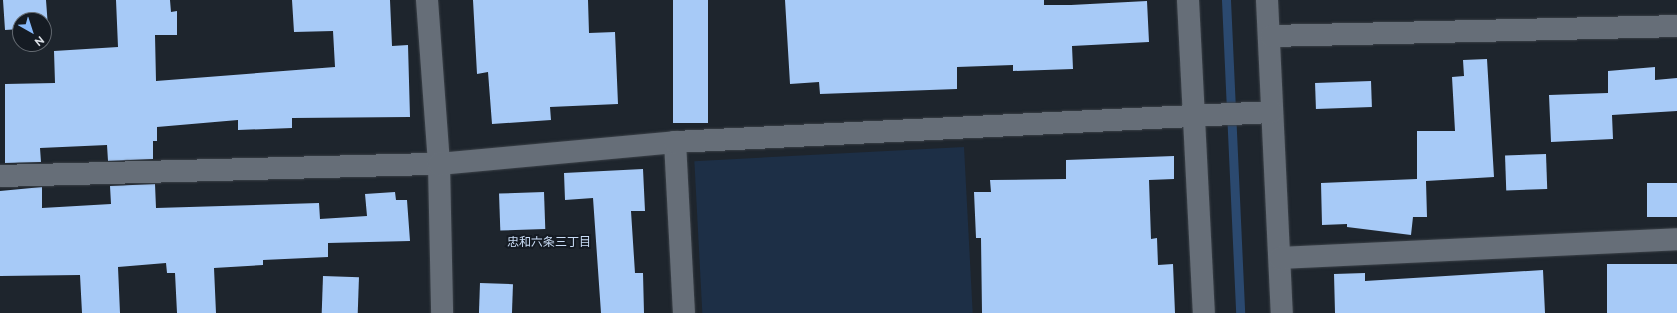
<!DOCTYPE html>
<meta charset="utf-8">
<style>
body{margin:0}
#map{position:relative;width:1677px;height:313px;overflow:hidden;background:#1e252d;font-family:Raleway,"Noto Sans JP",sans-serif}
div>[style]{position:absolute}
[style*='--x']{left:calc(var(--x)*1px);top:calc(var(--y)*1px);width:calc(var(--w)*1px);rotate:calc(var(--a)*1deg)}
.green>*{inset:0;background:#1d2f46;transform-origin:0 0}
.stream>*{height:9px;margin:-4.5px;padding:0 4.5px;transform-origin:4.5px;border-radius:4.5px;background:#2b496f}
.building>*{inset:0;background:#a7caf7;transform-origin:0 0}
.roads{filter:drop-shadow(0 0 1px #3b4148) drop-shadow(0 0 1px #3b4148)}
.street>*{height:22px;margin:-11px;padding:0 11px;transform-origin:11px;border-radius:11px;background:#666e78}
span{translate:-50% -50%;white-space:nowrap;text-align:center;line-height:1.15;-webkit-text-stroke:4px #151b23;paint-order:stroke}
.neighbourhood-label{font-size:12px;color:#caddf6}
.north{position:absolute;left:12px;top:12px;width:40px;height:40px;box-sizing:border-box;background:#151b23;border:1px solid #656b72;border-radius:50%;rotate:141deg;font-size:11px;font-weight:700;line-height:16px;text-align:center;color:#dde2e8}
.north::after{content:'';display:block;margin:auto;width:14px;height:18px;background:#88bafc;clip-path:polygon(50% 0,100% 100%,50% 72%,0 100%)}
</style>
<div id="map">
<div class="green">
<div style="left:964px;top:147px;width:166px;height:270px;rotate:87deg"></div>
</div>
<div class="stream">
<div style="--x:1226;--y:0;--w:313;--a:87.4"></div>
</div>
<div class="building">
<div style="clip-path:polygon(3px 0,46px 0,48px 27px,44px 28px,44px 20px,20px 20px,20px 29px,5px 30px)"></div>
<div style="clip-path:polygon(116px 0,170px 0,171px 12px,177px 11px,177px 35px,155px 35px,156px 81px,335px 67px,333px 31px,294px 32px,292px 0,390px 0,392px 46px,408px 45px,410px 117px,292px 118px,292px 128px,238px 130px,238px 120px,157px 127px,157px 141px,153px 141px,153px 159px,108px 161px,107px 145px,40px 148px,41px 162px,5px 163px,5px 84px,55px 83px,54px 51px,118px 47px)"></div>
<div style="clip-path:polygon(473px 0,588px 0,589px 33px,615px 32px,618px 104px,550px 107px,551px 120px,492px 124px,488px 72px,477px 74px)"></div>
<div style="left:673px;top:0;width:35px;height:123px"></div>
<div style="clip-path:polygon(785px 0,1044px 0,1044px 5px,1071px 5px,1147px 1px,1149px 42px,1072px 46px,1073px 69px,1013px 71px,1013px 65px,957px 67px,957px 89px,820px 94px,819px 82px,790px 84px)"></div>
<div style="clip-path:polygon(1487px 59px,1494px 177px,1426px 181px,1427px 217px,1413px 217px,1411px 235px,1347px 227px,1347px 224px,1322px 225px,1321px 183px,1417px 179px,1417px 131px,1455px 131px,1452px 77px,1464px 76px,1463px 60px)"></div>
<div style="clip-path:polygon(1655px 67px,1655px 80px,1677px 78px,1677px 111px,1612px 115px,1613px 139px,1551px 142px,1549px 95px,1608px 93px,1608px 71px)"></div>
<div style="left:1371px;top:81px;width:26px;height:56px;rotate:88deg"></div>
<div style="left:1546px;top:154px;width:35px;height:41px;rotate:88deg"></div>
<div style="clip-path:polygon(1174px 156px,1174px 179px,1149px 180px,1151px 239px,1157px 238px,1158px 265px,1173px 264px,1175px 313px,982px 313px,981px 238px,976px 238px,974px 192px,991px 192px,990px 180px,1066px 179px,1066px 160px)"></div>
<div style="clip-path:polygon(643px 169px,645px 211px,631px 211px,635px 273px,643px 273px,644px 313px,601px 313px,593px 198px,565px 200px,564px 173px)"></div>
<div style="left:1677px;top:183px;width:34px;height:30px;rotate:90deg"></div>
<div style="clip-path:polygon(155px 184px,156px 208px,319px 203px,320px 219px,367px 216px,365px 194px,395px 192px,396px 200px,407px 200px,410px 241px,328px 243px,328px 257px,263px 260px,263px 265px,214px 268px,216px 313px,177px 313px,175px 273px,167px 273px,166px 263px,118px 267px,120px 313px,82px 313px,80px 275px,0 276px,0 191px,42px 187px,42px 208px,111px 204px,110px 186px)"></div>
<div style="left:544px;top:192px;width:37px;height:45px;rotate:88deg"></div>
<div style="left:1677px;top:264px;width:49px;height:70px;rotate:90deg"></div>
<div style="clip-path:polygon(1543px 270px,1545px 313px,1335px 313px,1334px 274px,1365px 273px,1365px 281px)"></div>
<div style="left:323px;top:276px;width:36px;height:37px;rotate:2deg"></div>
<div style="left:480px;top:283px;width:33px;height:30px;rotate:2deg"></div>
</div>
<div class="roads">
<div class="street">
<div style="--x:427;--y:0;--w:164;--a:85.8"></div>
<div style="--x:439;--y:164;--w:149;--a:88.8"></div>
<div style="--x:1188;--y:0;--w:313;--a:87.1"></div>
<div style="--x:1267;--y:0;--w:313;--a:87.3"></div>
<div style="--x:1271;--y:36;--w:406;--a:-1.4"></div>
<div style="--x:675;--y:142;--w:171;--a:87"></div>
<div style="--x:0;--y:176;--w:439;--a:-1.6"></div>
<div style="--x:439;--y:164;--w:237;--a:-5.3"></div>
<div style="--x:675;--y:142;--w:598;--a:-2.88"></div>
<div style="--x:1280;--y:258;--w:397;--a:-2.7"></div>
</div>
</div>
<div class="neighbourhood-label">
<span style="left:549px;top:243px">忠和六条三丁目</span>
</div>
<div class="north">N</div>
</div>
